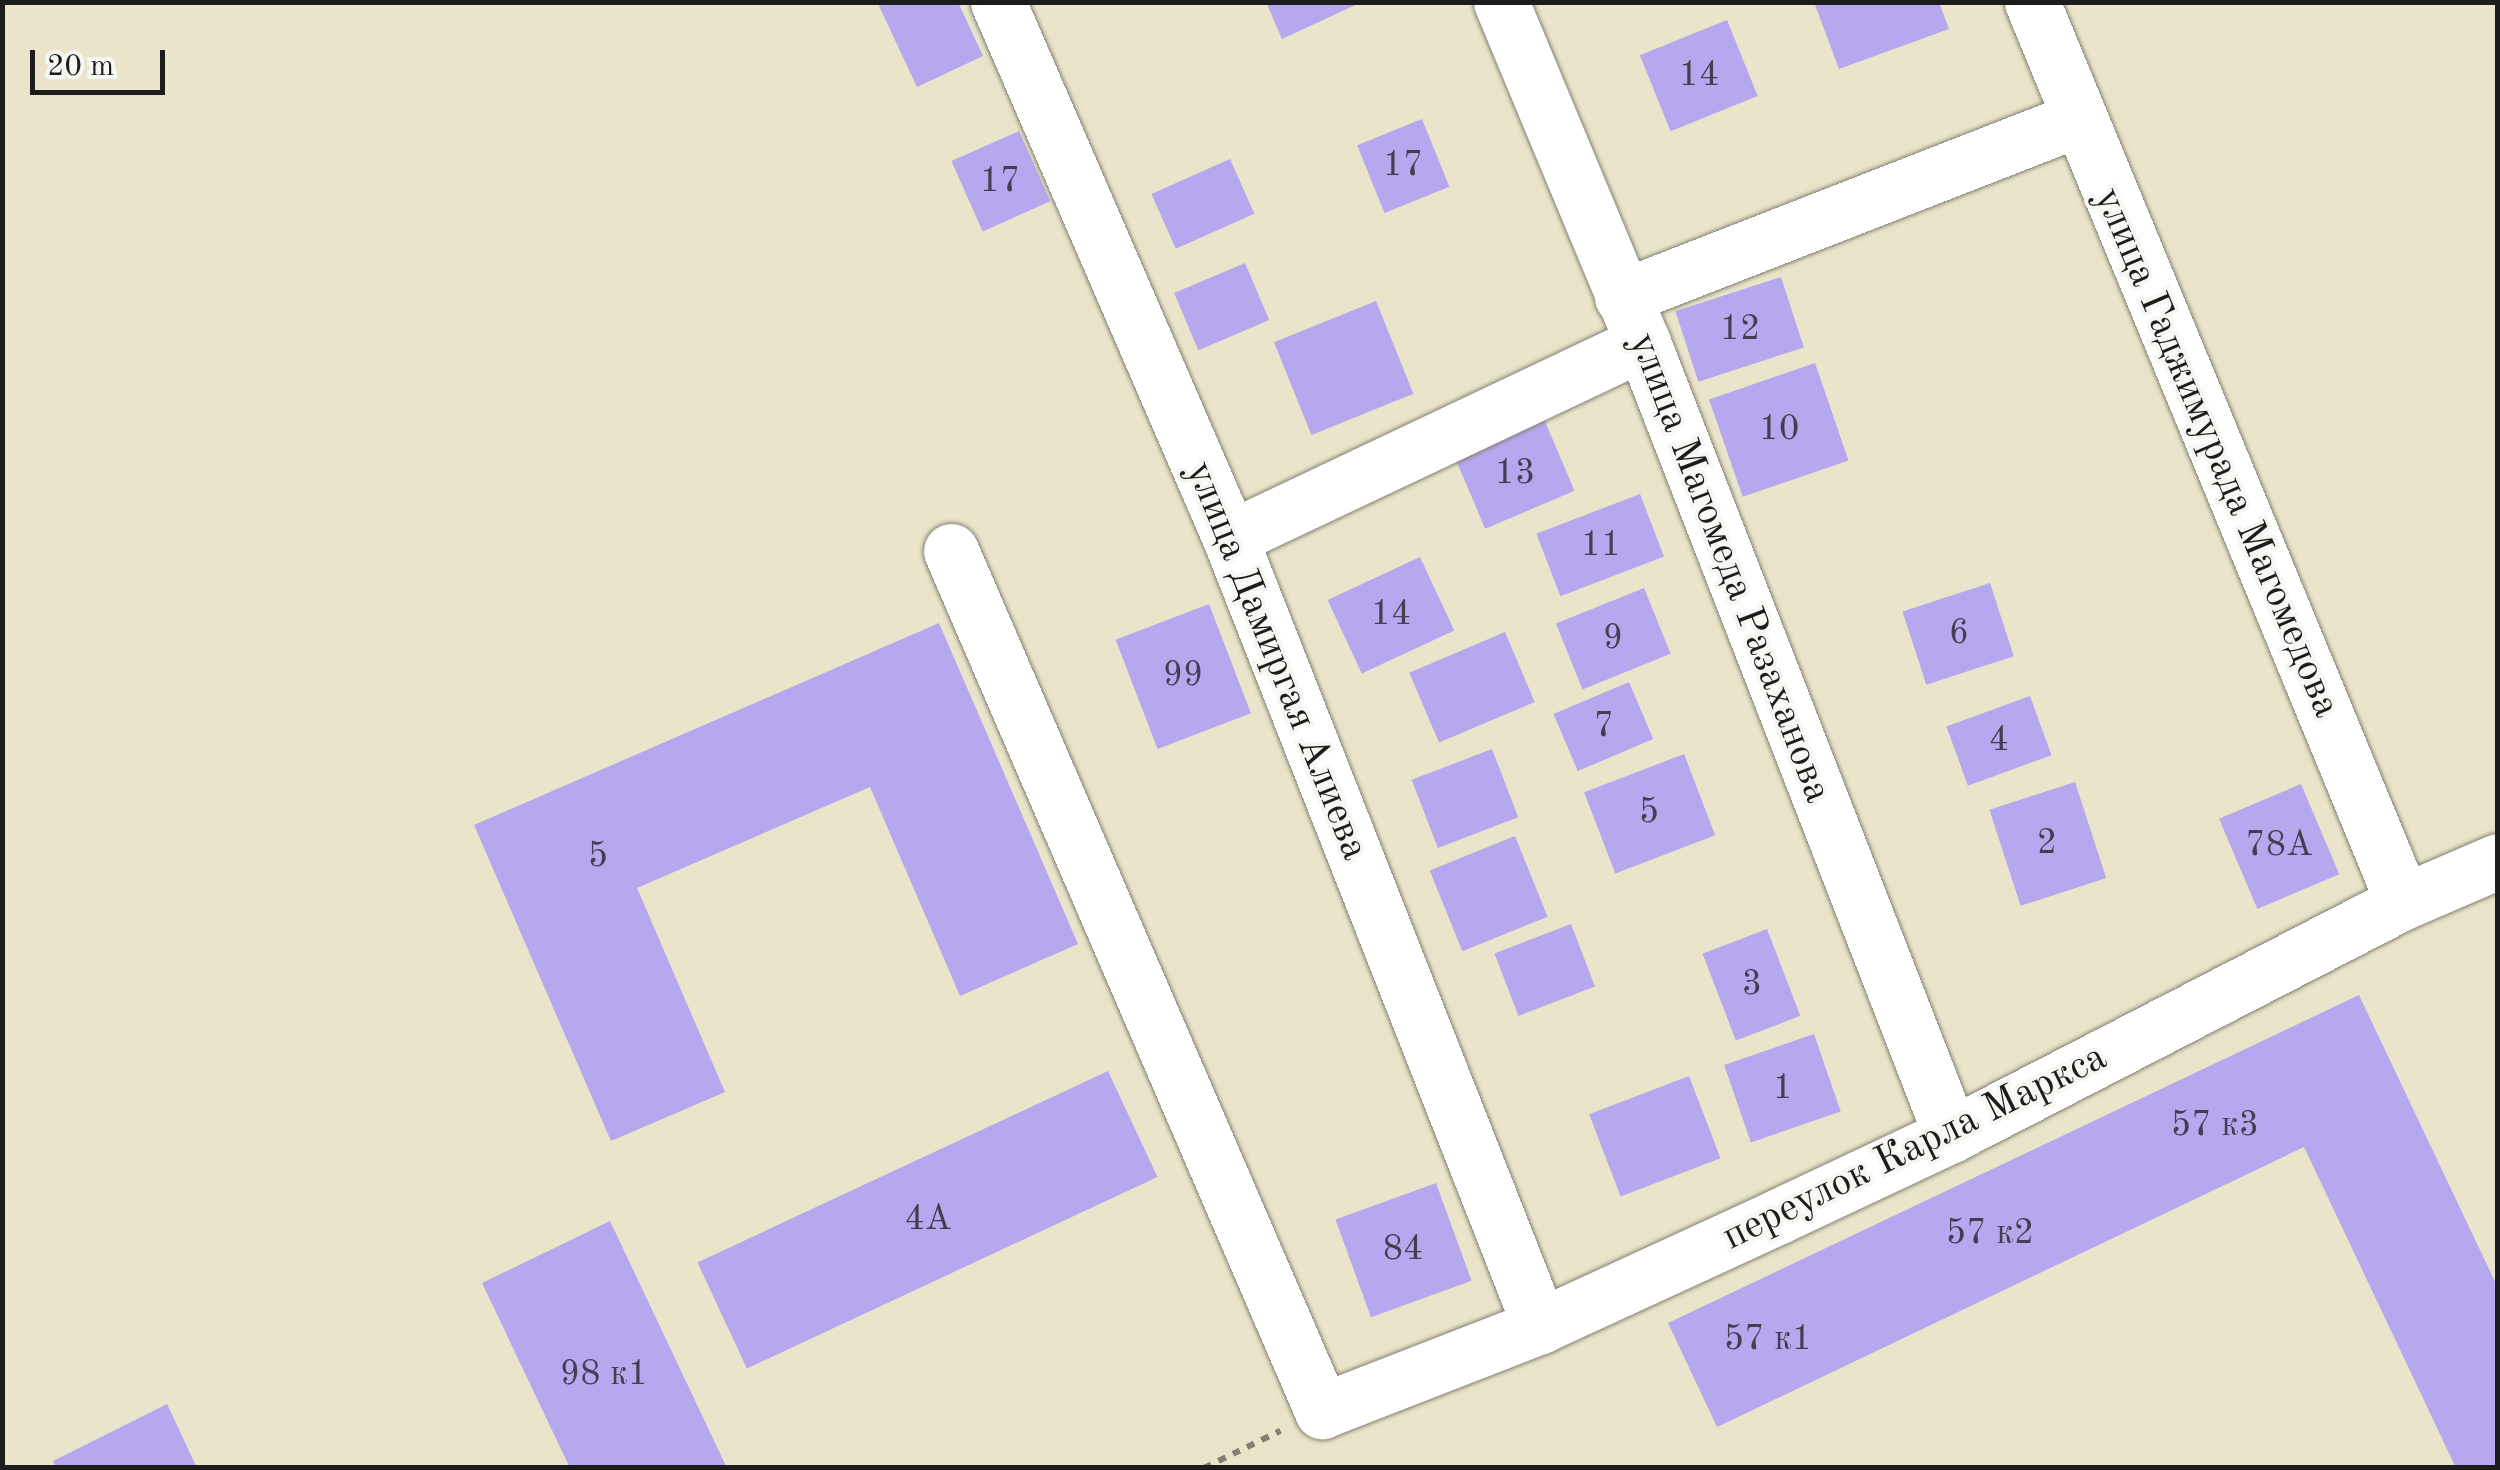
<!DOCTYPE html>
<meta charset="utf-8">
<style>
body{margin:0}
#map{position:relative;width:2500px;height:1470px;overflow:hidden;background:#eae5ca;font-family:"Old Standard TT",serif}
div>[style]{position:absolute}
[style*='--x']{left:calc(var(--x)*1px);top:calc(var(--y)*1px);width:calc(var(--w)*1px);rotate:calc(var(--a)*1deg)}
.building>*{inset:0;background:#b7a7ee;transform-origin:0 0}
.path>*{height:6px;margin-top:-3px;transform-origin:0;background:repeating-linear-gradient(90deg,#838073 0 8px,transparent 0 16px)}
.roads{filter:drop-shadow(0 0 2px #838073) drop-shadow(0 0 2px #838073)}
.minor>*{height:55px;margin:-27.5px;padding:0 27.5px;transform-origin:27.5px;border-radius:27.5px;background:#fff}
span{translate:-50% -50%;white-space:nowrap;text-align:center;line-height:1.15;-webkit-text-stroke:8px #f6f6f2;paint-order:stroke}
.number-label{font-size:35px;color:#433f50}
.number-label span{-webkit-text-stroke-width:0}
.street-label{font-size:40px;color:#1c1c1c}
.frame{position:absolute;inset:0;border:5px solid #1c1c1c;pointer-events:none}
.scale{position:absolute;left:30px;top:50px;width:135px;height:45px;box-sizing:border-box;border:5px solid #1c1c1c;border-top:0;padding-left:12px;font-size:30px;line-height:35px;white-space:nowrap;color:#1c1c1c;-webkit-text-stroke:8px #f6f6f2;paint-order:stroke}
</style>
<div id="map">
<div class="building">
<div style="clip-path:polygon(887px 2px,958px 2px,983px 56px,917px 87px,879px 6px)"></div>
<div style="clip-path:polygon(1266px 2px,1362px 2px,1282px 39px)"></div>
<div style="clip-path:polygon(1814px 2px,1939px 2px,1949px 29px,1839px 69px)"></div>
<div style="left:1727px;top:20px;width:82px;height:94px;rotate:68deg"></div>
<div style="left:1422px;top:119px;width:73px;height:70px;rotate:68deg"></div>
<div style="left:1019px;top:131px;width:77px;height:74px;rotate:66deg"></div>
<div style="left:1230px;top:159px;width:60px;height:86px;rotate:66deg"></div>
<div style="left:1245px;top:263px;width:62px;height:77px;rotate:67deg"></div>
<div style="left:1781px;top:277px;width:74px;height:111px;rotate:72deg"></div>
<div style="left:1376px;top:301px;width:100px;height:110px;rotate:68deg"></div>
<div style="left:1815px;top:363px;width:103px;height:112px;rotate:71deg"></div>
<div style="left:1544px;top:419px;width:78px;height:97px;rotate:67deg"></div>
<div style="left:1640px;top:494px;width:67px;height:111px;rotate:69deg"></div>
<div style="left:1420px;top:557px;width:81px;height:102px;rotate:65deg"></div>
<div style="left:1990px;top:583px;width:77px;height:92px;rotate:72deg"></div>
<div style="left:1644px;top:588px;width:71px;height:95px;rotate:68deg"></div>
<div style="left:1209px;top:604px;width:117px;height:100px;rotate:69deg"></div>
<div style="clip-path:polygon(939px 623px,1078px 944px,960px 996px,870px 787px,637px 888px,725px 1092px,611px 1141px,474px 825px)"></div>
<div style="left:1505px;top:632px;width:76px;height:104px;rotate:67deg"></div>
<div style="left:1629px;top:682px;width:62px;height:82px;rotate:67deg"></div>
<div style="left:2030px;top:696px;width:63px;height:89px;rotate:70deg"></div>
<div style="left:1492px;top:749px;width:73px;height:86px;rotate:69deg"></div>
<div style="left:1684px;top:754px;width:87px;height:107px;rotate:69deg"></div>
<div style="left:2075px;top:782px;width:101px;height:90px;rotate:72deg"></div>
<div style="left:2301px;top:784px;width:98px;height:89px;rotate:67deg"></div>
<div style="left:1515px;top:836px;width:87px;height:92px;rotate:68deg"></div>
<div style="left:1571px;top:924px;width:67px;height:82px;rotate:69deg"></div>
<div style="left:1767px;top:929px;width:93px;height:69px;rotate:69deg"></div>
<div style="clip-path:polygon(2359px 995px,2498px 1288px,2498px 1468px,2456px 1468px,2304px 1147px,1717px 1427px,1668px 1323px)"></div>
<div style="left:1814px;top:1034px;width:82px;height:95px;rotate:71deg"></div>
<div style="left:1108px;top:1071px;width:117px;height:453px;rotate:65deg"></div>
<div style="left:1689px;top:1076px;width:88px;height:107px;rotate:69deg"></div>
<div style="left:1436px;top:1183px;width:104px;height:107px;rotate:70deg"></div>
<div style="clip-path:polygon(610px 1221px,727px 1468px,570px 1468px,482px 1283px)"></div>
<div style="clip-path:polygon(167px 1404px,197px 1468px,56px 1468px,53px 1461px)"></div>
</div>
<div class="path">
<div style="--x:1204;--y:1468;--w:85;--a:-26"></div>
</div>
<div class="roads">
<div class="minor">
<div style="--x:998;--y:2;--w:584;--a:66.6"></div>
<div style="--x:1230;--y:538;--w:847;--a:68.53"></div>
<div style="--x:1501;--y:2;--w:369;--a:67.4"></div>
<div style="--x:1643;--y:343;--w:850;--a:68.75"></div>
<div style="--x:2032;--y:2;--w:973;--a:67.6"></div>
<div style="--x:1622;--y:297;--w:488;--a:-21.3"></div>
<div style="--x:1230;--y:538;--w:457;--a:-25.3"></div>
<div style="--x:951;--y:551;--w:937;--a:66.66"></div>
<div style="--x:1322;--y:1411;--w:234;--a:-21.3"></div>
<div style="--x:1540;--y:1326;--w:263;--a:-24.7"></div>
<div style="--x:1779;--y:1216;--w:190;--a:-25.2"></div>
<div style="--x:1951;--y:1135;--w:509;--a:-27.27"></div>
<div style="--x:2403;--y:902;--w:103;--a:-23.3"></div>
</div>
</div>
<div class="number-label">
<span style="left:1699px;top:76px">14</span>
<span style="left:1403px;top:166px">17</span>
<span style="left:1000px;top:182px">17</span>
<span style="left:1740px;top:330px">12</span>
<span style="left:1779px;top:430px">10</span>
<span style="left:1515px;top:474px">13</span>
<span style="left:1601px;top:546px">11</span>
<span style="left:1391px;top:615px">14</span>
<span style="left:1959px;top:634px">6</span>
<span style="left:1613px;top:639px">9</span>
<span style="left:1183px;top:676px">99</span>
<span style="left:1604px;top:727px">7</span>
<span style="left:1999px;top:741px">4</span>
<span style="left:1649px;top:813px">5</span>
<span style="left:2047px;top:844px">2</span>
<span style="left:2279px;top:846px">78А</span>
<span style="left:598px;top:857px">5</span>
<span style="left:1752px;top:985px">3</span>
<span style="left:1783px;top:1089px">1</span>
<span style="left:2215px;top:1126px">57 к3</span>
<span style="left:928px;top:1220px">4А</span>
<span style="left:1990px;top:1234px">57 к2</span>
<span style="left:1403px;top:1250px">84</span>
<span style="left:1768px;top:1340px">57 к1</span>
<span style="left:604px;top:1375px">98 к1</span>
</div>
<div class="street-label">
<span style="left:2216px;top:453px;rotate:67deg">улица Гаджимурада Магомедова</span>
<span style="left:1729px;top:568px;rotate:69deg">улица Магомеда Разаханова</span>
<span style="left:1276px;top:661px;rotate:68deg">улица Дамиргая Алиева</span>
<span style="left:1915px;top:1148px;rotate:-26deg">переулок Карла Маркса</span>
</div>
<div class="frame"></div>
<div class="scale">20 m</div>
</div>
